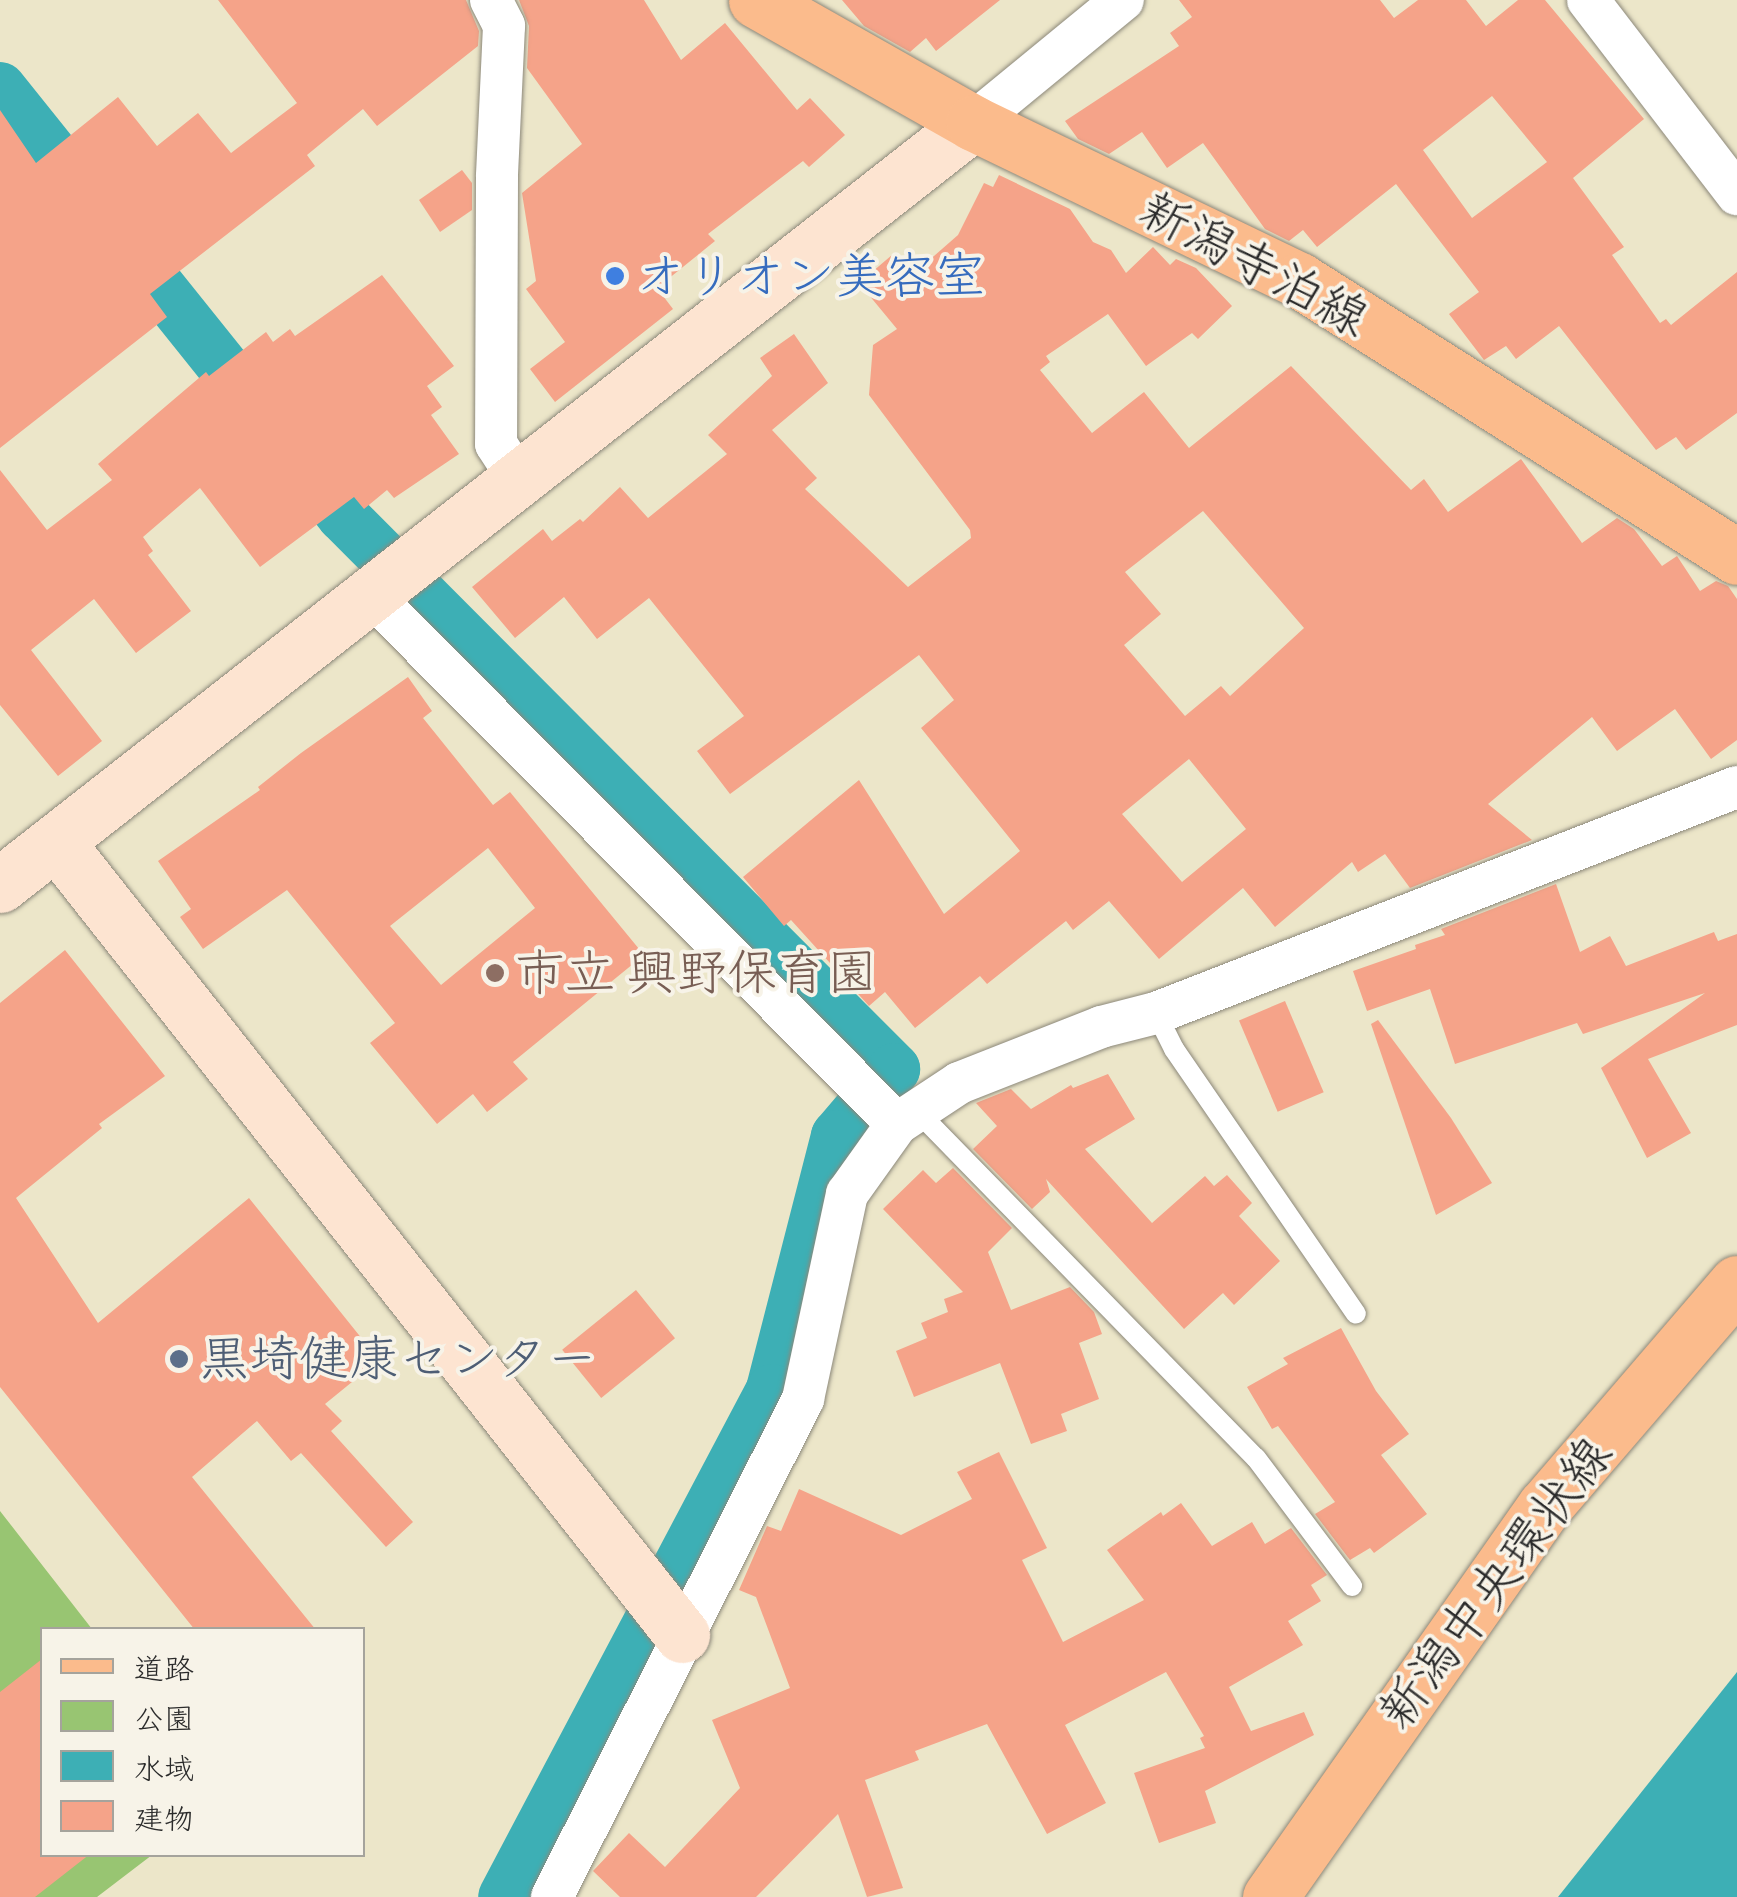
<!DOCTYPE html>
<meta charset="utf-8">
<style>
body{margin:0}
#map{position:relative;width:1737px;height:1897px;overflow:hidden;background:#ece6c9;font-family:Caveat,"Klee One",sans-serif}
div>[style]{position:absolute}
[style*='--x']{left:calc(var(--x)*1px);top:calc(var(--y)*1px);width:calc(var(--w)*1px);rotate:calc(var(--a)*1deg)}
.green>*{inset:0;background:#98c572}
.water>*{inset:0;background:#3dafb5}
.canal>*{height:52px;margin:-26px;padding:0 26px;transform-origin:26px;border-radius:26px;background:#3dafb5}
.building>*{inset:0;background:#f5a389;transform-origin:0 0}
.roads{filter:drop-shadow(0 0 2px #8c887a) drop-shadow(0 0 2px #8c887a)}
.lane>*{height:20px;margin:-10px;padding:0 10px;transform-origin:10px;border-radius:10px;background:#fff}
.street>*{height:42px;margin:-21px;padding:0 21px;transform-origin:21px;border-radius:21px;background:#fff}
.secondary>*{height:55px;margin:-27.5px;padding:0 27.5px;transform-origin:27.5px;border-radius:27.5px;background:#fde4d1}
.primary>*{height:55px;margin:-27.5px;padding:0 27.5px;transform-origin:27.5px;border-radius:27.5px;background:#fbbb8c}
.dots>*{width:28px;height:28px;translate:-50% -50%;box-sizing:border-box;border:5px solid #f7f3e8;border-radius:50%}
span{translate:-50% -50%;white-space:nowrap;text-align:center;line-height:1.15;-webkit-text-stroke:8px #f7f3e8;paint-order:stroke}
.street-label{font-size:50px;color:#2b2b2b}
.shop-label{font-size:50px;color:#366cbe}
.left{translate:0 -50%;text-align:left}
.education-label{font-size:50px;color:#785e54}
.service-label{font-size:50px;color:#4e5e75}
.legend{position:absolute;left:40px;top:1627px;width:325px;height:230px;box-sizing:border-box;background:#f7f3e8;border:2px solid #a5a39c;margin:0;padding:12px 18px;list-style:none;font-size:30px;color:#2b2b2b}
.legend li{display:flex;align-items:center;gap:20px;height:50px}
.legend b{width:50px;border:2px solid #a5a39c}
</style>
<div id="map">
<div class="green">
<div style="clip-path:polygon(0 1511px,92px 1629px,42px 1630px,42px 1854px,152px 1855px,97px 1897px,0 1897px)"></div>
</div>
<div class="water">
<div style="clip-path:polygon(1737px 1672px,1737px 1897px,1558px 1897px)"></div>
</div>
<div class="canal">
<div style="--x:0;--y:88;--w:548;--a:51.29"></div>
<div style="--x:343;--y:516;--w:781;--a:45.1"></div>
<div style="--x:894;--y:1069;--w:88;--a:130.4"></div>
<div style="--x:837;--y:1136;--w:262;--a:104.4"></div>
<div style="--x:772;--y:1390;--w:573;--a:117.86"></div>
</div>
<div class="building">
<div style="clip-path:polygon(218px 0,466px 0,479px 31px,478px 46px,377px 126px,363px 109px,307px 155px,315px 166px,150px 294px,167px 317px,0 448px,0 110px,36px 163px,118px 97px,157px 146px,198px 113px,231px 153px,297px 103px)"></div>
<div style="clip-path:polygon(519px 0,644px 0,681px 60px,725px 23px,797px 110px,810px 98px,845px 135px,809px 167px,803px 161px,708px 234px,715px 241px,657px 288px,673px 309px,555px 402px,530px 369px,565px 342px,526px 289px,536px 281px,522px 193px,582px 144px,527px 68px,529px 26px)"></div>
<div style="clip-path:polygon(842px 0,1000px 0,936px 51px,926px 38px,910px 52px,864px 26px)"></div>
<div style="clip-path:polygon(evenodd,1179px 0,1380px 0,1394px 18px,1418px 0,1466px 0,1486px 26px,1518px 0,1545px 0,1644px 119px,1573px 178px,1624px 247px,1612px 255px,1660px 323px,1666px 319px,1671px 325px,1737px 272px,1737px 413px,1686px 450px,1676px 437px,1656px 450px,1559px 326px,1516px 359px,1506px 346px,1484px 360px,1449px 314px,1479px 292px,1396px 184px,1317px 247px,1303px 230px,1289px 241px,1265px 229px,1203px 143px,1167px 168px,1142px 132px,1109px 154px,1078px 139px,1065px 121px,1179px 46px,1170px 33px,1192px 17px,1179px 0,1492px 96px,1547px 162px,1472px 218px,1423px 150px,1492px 96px)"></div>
<div style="clip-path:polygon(462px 170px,472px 183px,472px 210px,440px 232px,419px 200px)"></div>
<div style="clip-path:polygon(evenodd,999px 175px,1070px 209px,1093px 242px,1111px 250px,1126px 273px,1153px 247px,1170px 265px,1176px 259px,1196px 268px,1232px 306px,1198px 339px,1192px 333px,1146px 366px,1108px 314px,1046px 356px,1050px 362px,1040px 370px,1092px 433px,1144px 392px,1189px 448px,1291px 366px,1411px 490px,1424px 479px,1448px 512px,1521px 459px,1582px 543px,1617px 518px,1634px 529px,1662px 566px,1677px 556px,1700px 591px,1716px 581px,1728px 586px,1737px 599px,1737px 740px,1711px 759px,1675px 709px,1617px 751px,1592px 717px,1488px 804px,1532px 840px,1410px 888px,1385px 854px,1358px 872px,1352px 862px,1275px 927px,1243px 888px,1159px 959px,1109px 901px,1073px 930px,1066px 921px,987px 984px,980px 976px,915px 1028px,885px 992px,869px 1006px,791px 920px,784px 926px,743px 877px,859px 780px,944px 914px,1020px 851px,921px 728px,954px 700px,919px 655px,730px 794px,697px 751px,744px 716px,649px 598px,597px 639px,564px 597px,515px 638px,472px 587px,543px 529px,552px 541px,580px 519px,583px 522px,620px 487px,648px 518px,727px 454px,708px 435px,772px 376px,760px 358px,794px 334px,828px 383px,772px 430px,817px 478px,805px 489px,908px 587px,971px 538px,970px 530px,869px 395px,873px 345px,897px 329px,859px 283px,892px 255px,910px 277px,958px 235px,984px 183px,993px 187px,999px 175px,1203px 511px,1304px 628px,1230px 696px,1221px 686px,1185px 716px,1124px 645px,1161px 614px,1125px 572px,1203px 511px,999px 175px,1189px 759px,1246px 829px,1182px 882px,1122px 814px,1189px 759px)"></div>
<div style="clip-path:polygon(382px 275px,454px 366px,427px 386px,442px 407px,431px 415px,459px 454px,394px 498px,387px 490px,364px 509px,354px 497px,260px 567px,200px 488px,143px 537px,153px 551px,148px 555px,191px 611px,136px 653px,94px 599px,31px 650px,102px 741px,58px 776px,0 705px,0 470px,47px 530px,112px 480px,98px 464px,206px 372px,209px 376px,266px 332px,273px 342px,290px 329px,295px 336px)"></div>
<div style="clip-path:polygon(evenodd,408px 677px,432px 711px,423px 718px,493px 805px,510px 792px,644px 955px,513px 1062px,528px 1079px,487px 1112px,473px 1094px,437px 1124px,370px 1043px,395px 1023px,287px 890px,203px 949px,180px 917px,191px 909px,158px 861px,260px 790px,258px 787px,301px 753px,408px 677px,488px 848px,535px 908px,441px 985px,390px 926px,488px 848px)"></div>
<div style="clip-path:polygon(1556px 884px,1580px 952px,1610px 936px,1626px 966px,1714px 932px,1718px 941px,1737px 934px,1737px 1025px,1648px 1059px,1691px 1133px,1647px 1158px,1601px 1068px,1705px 993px,1583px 1034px,1577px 1023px,1455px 1064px,1430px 989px,1367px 1011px,1353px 971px,1416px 949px,1415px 945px,1445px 935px,1441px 929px)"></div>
<div style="clip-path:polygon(65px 950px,165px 1076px,99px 1124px,102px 1128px,16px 1198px,98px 1323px,249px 1198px,379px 1360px,325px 1404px,342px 1421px,331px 1431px,413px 1522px,386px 1547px,301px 1453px,291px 1461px,257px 1421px,192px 1477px,316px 1630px,195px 1630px,0 1387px,0 1003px)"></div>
<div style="left:1285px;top:1001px;width:99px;height:50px;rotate:67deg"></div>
<div style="clip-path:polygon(1378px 1020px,1451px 1118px,1492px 1183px,1436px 1215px,1371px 1024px)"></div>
<div style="clip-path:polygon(1108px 1074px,1135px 1119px,1085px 1149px,1152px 1223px,1205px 1176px,1214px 1186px,1227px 1175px,1252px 1203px,1239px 1216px,1280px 1261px,1234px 1305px,1223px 1293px,1184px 1329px,1046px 1179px,1050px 1192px,1032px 1209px,973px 1149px,997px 1126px,976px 1103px,1011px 1089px,1031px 1109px,1071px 1085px,1073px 1088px)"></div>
<div style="clip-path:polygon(953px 1168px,1012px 1228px,988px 1252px,1011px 1310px,1070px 1287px,1094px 1312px,1102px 1334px,1079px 1343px,1099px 1399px,1061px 1414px,1067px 1431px,1031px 1444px,1000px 1363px,914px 1397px,896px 1351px,927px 1338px,921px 1323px,948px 1312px,944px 1299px,963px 1292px,883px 1209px,923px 1170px,936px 1183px)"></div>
<div style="left:636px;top:1290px;width:62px;height:95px;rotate:51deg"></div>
<div style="clip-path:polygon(1341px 1328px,1376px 1391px,1409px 1434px,1381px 1455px,1427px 1514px,1374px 1553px,1370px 1548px,1350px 1560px,1315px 1514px,1335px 1502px,1278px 1426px,1272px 1429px,1247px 1387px,1288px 1364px,1283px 1358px)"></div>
<div style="clip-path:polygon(999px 1452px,1047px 1548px,1022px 1560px,1063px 1642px,1144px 1600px,1107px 1550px,1161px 1512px,1163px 1516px,1181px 1503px,1212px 1546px,1252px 1522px,1265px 1544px,1291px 1528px,1327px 1575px,1311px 1585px,1321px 1601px,1288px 1621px,1303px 1645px,1229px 1687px,1251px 1731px,1304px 1712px,1314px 1735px,1205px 1791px,1216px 1823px,1159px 1843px,1134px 1773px,1205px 1748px,1200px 1738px,1204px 1736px,1166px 1672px,1065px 1725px,1106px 1803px,1047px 1834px,987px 1724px,915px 1751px,919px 1760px,865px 1780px,903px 1888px,867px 1897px,838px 1814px,756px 1897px,620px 1897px,593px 1871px,629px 1833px,665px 1867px,740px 1788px,712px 1720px,790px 1688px,756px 1597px,739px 1590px,767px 1526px,781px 1531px,799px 1489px,901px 1535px,972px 1499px,957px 1472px)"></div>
<div style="clip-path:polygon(42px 1659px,42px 1854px,90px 1854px,35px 1897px,0 1897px,0 1692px)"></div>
</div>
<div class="roads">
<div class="lane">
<div style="--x:1156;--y:1013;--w:40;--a:63.4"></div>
<div style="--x:1174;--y:1049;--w:321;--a:55.5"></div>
<div style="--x:917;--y:1111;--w:485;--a:45.7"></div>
<div style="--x:1256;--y:1458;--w:160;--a:53.1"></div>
</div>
<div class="street">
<div style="--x:491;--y:0;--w:29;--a:63"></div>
<div style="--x:504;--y:26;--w:151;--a:92.7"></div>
<div style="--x:497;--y:177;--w:267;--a:90.2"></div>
<div style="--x:496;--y:444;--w:38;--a:57"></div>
<div style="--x:1588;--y:0;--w:245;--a:52.5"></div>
<div style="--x:973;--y:123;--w:194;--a:-39.4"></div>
<div style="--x:370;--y:594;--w:747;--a:45.16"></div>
<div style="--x:552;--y:1897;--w:558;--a:-63.25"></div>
<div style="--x:803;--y:1399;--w:210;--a:-77.9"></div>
<div style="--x:847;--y:1194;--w:86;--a:-54.5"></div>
<div style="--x:897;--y:1124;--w:74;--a:-33.5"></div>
<div style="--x:959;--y:1083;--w:153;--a:-21.5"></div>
<div style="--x:1101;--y:1027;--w:57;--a:-14.3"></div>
<div style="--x:1156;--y:1013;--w:623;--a:-21.26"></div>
</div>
<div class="secondary">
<div style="--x:57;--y:843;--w:1009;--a:51.72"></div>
<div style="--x:0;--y:885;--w:1236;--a:-38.07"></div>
</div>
<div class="primary">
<div style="--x:756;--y:0;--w:249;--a:29.5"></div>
<div style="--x:973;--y:123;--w:362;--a:25.7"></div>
<div style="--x:1299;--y:280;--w:518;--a:32.31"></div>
<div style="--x:1270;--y:1897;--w:478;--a:-54.9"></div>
<div style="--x:1545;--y:1506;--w:294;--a:-49.3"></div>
</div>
</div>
<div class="dots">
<div style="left:615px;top:276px;background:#3f7fe0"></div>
<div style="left:495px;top:973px;background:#8d6e63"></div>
<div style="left:179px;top:1359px;background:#5c6f8a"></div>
</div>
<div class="street-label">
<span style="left:1254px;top:264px;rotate:28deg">新潟寺泊線</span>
<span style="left:1495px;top:1583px;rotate:-53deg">新潟中央環状線</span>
</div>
<div class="shop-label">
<span class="left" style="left:635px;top:276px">オリオン美容室</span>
</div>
<div class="education-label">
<span class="left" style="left:515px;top:973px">市立 興野保育園</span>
</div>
<div class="service-label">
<span class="left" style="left:199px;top:1359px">黒埼健康センター</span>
</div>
<ul class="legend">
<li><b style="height:12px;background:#fbbb8c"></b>道路</li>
<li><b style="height:28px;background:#98c572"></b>公園</li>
<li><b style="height:28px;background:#3dafb5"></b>水域</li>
<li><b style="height:28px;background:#f5a389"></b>建物</li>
</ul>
</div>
